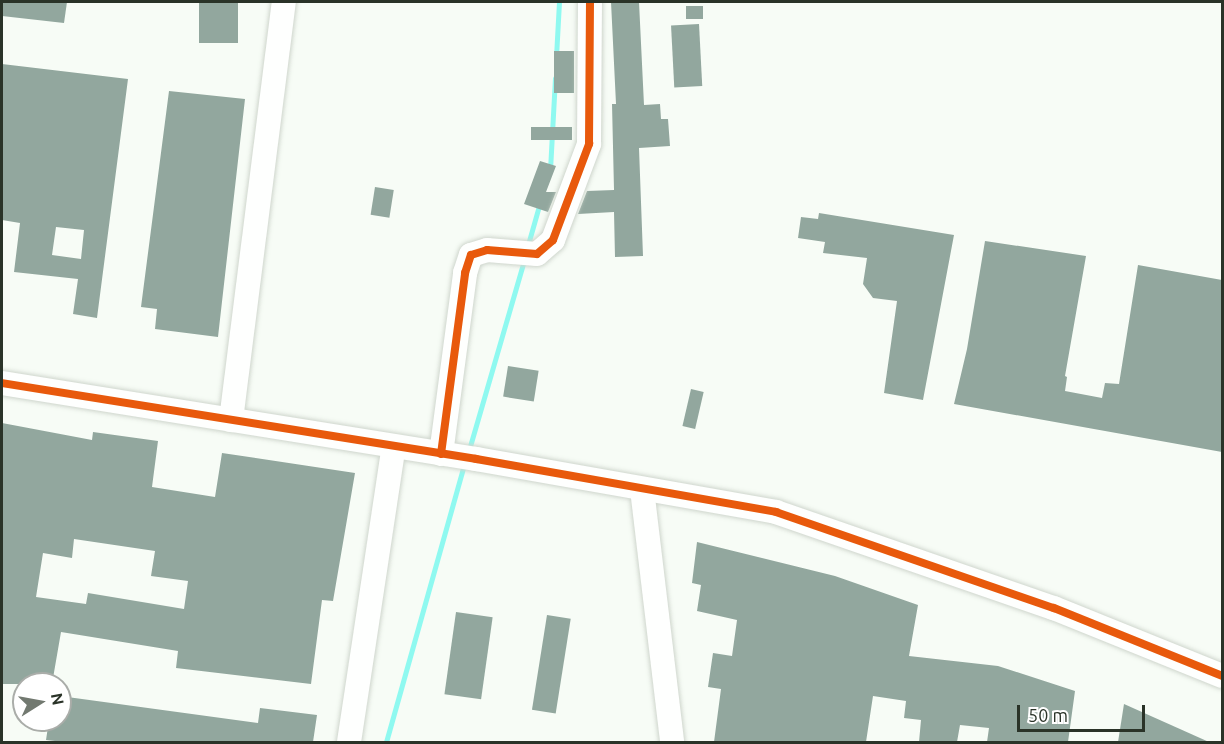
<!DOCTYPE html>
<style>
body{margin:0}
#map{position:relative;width:1224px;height:744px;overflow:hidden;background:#f7fcf6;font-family:Ubuntu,sans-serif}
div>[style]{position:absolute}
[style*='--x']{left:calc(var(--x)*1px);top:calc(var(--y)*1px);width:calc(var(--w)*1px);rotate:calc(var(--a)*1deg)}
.stream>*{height:5px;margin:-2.5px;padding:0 2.5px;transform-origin:2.5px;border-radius:2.5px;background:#8ff9f0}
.building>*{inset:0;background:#92a79e;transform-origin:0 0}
.roads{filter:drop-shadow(0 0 2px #cfd6cd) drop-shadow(0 0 2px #cfd6cd)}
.minor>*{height:24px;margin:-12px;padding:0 12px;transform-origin:12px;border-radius:12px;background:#fefffe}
.cycleway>*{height:8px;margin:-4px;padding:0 4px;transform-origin:4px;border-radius:4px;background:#e8590c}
span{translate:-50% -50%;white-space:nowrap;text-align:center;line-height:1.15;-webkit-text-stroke:6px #fff;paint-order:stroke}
.frame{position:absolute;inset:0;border:3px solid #2a3328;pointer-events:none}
.north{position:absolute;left:12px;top:672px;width:60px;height:60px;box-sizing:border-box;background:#fff;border:2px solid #aaada9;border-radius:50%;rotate:79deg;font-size:16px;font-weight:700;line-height:24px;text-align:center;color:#2a3328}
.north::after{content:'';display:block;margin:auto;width:21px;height:27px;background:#727970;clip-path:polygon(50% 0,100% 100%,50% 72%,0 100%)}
.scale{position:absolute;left:1017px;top:705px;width:128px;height:27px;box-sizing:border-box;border:3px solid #2a3328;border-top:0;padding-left:8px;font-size:18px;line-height:21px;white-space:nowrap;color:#2a3328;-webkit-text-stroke:4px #fff;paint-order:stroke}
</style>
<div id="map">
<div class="stream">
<div style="--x:556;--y:57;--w:55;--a:-86.9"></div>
<div style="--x:550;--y:170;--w:92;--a:-86.9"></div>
<div style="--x:527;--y:248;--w:48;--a:-74.2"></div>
<div style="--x:468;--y:453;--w:201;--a:-73.8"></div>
<div style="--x:386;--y:742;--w:288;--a:-74.3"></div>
</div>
<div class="building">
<div style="clip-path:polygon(3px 2px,67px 2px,64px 23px,2px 16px)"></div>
<div style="left:199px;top:2px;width:39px;height:41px"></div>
<div style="clip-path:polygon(611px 2px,639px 2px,644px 105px,660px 104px,661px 119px,668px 119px,670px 146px,639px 148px,643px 256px,615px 257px,614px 212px,578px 214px,587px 191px,614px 190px,612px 104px,616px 104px)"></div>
<div style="left:703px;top:6px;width:13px;height:17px;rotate:90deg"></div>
<div style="left:699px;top:24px;width:62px;height:28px;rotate:87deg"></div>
<div style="left:554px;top:51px;width:20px;height:42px"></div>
<div style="clip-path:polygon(evenodd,2px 64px,128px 79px,97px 318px,73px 314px,78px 279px,14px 272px,20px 223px,2px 220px,2px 64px,56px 227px,84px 230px,81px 259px,52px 255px,56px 227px)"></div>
<div style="clip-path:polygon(169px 91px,245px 99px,218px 337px,155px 329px,157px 309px,141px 307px)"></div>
<div style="left:572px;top:127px;width:13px;height:41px;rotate:90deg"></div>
<div style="clip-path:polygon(540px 161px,556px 166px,546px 192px,556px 192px,548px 212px,524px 204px)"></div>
<div style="left:375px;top:187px;width:19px;height:28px;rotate:9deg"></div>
<div style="clip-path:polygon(819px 213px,954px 235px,923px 400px,884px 393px,897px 301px,873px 298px,863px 284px,867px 258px,823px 253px,825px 242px,798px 238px,801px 217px,818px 219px)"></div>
<div style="clip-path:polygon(985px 241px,1086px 256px,1065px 376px,1067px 377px,1065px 391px,1102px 398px,1105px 383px,1119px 384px,1138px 265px,1222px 280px,1222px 452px,954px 404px,967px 349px)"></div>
<div style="left:508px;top:366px;width:31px;height:31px;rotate:9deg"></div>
<div style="left:691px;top:389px;width:13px;height:38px;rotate:13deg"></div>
<div style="clip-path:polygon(evenodd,2px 423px,92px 440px,93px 432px,158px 441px,152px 487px,215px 497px,222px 453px,355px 473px,333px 601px,322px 600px,311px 684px,176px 668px,178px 651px,61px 632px,52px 684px,2px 684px,2px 423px,74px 539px,155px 551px,151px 576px,188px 581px,184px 609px,88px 593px,86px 604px,36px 597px,43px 553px,72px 558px,74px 539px)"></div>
<div style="clip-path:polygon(697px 542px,835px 576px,918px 605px,909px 656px,998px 666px,1075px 691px,1068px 742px,987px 742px,989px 728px,960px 725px,957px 742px,919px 742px,921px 720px,904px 718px,906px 701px,873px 696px,866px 742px,714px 742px,721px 689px,708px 687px,713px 653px,732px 656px,737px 620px,697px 611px,701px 585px,692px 583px)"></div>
<div style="left:456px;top:612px;width:37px;height:83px;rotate:8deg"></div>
<div style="left:547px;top:615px;width:24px;height:96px;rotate:9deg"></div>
<div style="clip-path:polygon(60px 696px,258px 723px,260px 708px,317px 715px,313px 742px,64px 742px,46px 740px,49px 720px,60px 720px)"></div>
<div style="clip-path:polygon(1124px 704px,1209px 742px,1118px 742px)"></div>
</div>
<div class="roads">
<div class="minor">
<div style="--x:2;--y:383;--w:480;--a:9.1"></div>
<div style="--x:476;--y:459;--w:305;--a:10"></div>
<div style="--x:776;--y:512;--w:294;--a:19.1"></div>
<div style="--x:1054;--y:608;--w:181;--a:22"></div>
<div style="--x:231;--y:420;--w:421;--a:-82.8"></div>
<div style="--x:441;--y:454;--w:183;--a:-82.4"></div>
<div style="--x:465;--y:273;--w:19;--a:-72"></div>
<div style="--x:471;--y:255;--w:17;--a:-17"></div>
<div style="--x:487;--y:250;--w:50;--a:4.6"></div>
<div style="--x:537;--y:254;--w:21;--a:-41"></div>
<div style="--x:553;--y:240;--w:103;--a:-69.4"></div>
<div style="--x:589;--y:144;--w:142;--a:-89.6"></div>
<div style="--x:642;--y:489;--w:255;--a:83.2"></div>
<div style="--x:349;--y:742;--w:299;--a:-81.4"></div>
</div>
</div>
<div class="cycleway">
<div style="--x:2;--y:383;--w:480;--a:9.1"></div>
<div style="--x:476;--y:459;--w:305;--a:10"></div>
<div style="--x:776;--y:512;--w:294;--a:19.1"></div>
<div style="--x:1054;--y:608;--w:181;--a:22"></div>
<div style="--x:441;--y:454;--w:183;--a:-82.4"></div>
<div style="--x:465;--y:273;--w:19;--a:-72"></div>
<div style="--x:471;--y:255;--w:17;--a:-17"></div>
<div style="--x:487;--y:250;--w:50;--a:4.6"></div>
<div style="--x:537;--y:254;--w:21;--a:-41"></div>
<div style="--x:553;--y:240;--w:103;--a:-69.4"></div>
<div style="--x:589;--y:144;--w:142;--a:-89.6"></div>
</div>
<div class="frame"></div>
<div class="north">N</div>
<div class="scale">50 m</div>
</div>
